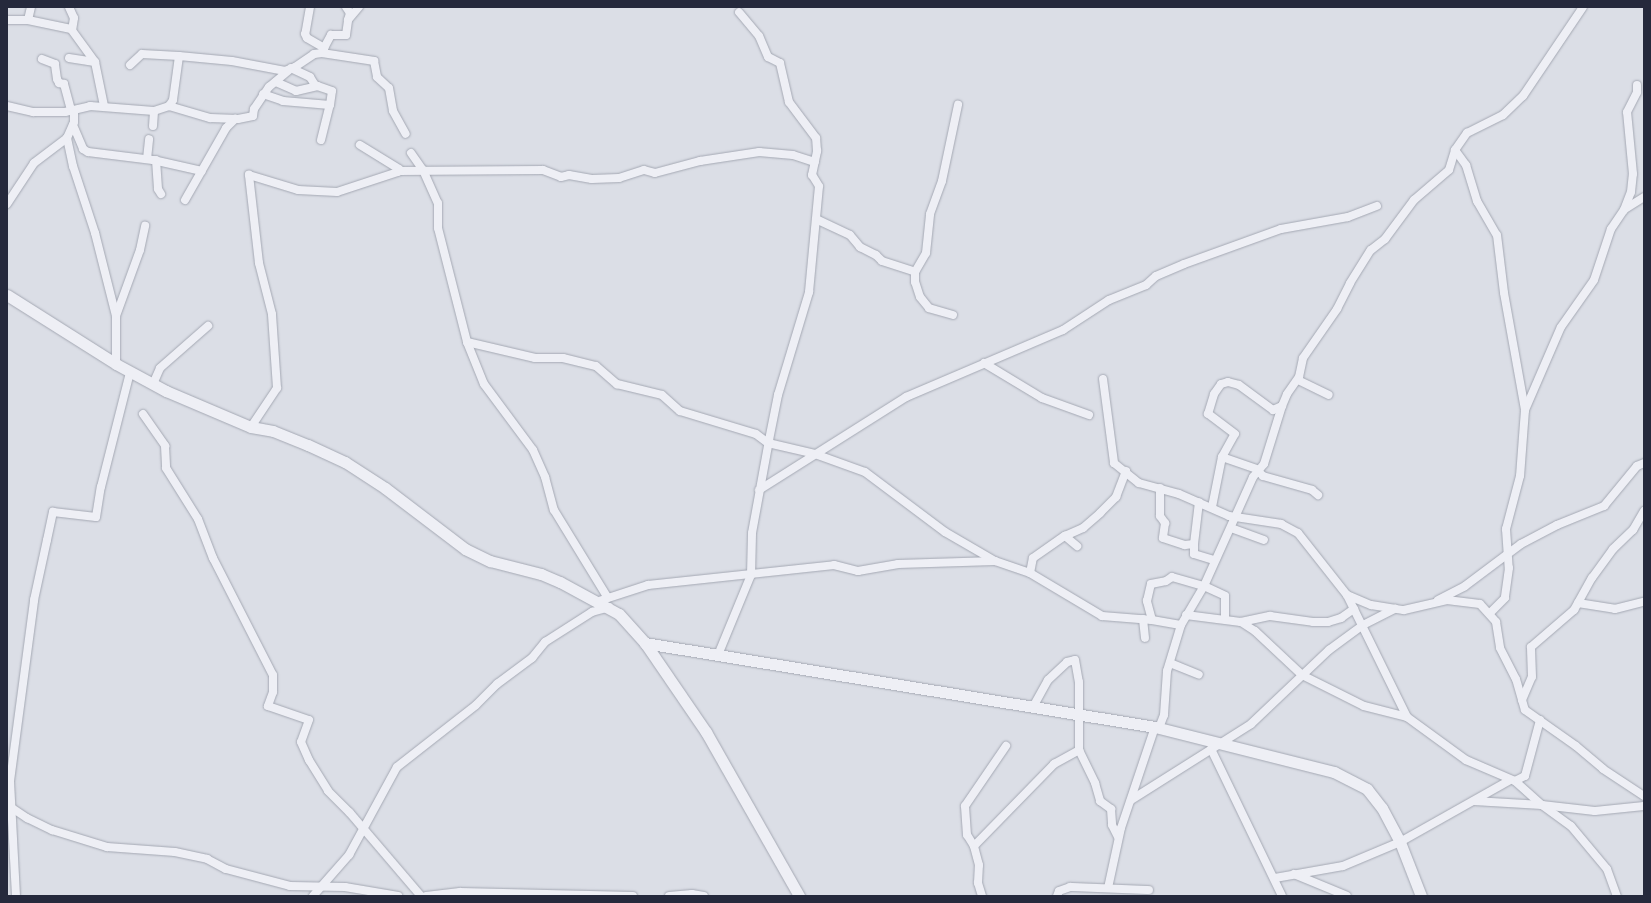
<!DOCTYPE html>
<style>
body{margin:0}
#map{position:relative;width:1651px;height:903px;overflow:hidden;background:#dbdee6;font-family:"Work Sans",sans-serif}
div>[style]{position:absolute}
[style*='--x']{left:calc(var(--x)*1px);top:calc(var(--y)*1px);width:calc(var(--w)*1px);rotate:calc(var(--a)*1deg)}
.roads{filter:drop-shadow(0 0 1px #a4a8b3) drop-shadow(0 0 1px #a4a8b3)}
.minor>*{height:8px;margin:-4px;padding:0 4px;transform-origin:4px;border-radius:4px;background:#eeeff5}
.tertiary>*{height:11px;margin:-5.5px;padding:0 5.5px;transform-origin:5.5px;border-radius:5.5px;background:#eeeff5}
span{translate:-50% -50%;white-space:nowrap;text-align:center;line-height:1.15;-webkit-text-stroke:3px #ebedf4;paint-order:stroke}
.frame{position:absolute;inset:0;border:8px solid #25293c;pointer-events:none}
</style>
<div id="map">
<div class="roads">
<div class="minor">
<div style="--x:69;--y:7;--w:12;--a:66"></div>
<div style="--x:74;--y:18;--w:12;--a:99"></div>
<div style="--x:310;--y:7;--w:27;--a:100"></div>
<div style="--x:305;--y:34;--w:4;--a:63"></div>
<div style="--x:307;--y:38;--w:20;--a:30"></div>
<div style="--x:324;--y:48;--w:4;--a:117"></div>
<div style="--x:346;--y:7;--w:7;--a:56"></div>
<div style="--x:350;--y:13;--w:7;--a:106"></div>
<div style="--x:7;--y:20;--w:21;--a:0"></div>
<div style="--x:28;--y:20;--w:44;--a:11.8"></div>
<div style="--x:71;--y:29;--w:41;--a:54"></div>
<div style="--x:95;--y:62;--w:45;--a:78.4"></div>
<div style="--x:28;--y:20;--w:13;--a:-77"></div>
<div style="--x:324;--y:48;--w:15;--a:-62"></div>
<div style="--x:331;--y:35;--w:15;--a:0"></div>
<div style="--x:346;--y:35;--w:15;--a:-82"></div>
<div style="--x:348;--y:20;--w:17;--a:-50"></div>
<div style="--x:69;--y:58;--w:26;--a:9"></div>
<div style="--x:130;--y:65;--w:16;--a:-43"></div>
<div style="--x:142;--y:54;--w:37;--a:3"></div>
<div style="--x:276;--y:82;--w:22;--a:24"></div>
<div style="--x:296;--y:91;--w:22;--a:-13"></div>
<div style="--x:263;--y:94;--w:21;--a:19"></div>
<div style="--x:283;--y:101;--w:47;--a:4.9"></div>
<div style="--x:330;--y:105;--w:14;--a:-82"></div>
<div style="--x:332;--y:91;--w:18;--a:-161"></div>
<div style="--x:315;--y:85;--w:9;--a:-122"></div>
<div style="--x:310;--y:77;--w:21;--a:-155"></div>
<div style="--x:7;--y:106;--w:27;--a:13"></div>
<div style="--x:33;--y:112;--w:32;--a:0"></div>
<div style="--x:65;--y:112;--w:26;--a:-13"></div>
<div style="--x:90;--y:106;--w:64;--a:4.5"></div>
<div style="--x:154;--y:111;--w:16;--a:-18"></div>
<div style="--x:169;--y:106;--w:7;--a:-56"></div>
<div style="--x:173;--y:100;--w:44;--a:-82.2"></div>
<div style="--x:179;--y:56;--w:53;--a:5.4"></div>
<div style="--x:232;--y:61;--w:54;--a:10.7"></div>
<div style="--x:285;--y:71;--w:11;--a:-22"></div>
<div style="--x:295;--y:67;--w:23;--a:-34"></div>
<div style="--x:314;--y:54;--w:8;--a:-7"></div>
<div style="--x:322;--y:53;--w:53;--a:8.7"></div>
<div style="--x:374;--y:61;--w:16;--a:79"></div>
<div style="--x:377;--y:77;--w:16;--a:43"></div>
<div style="--x:389;--y:88;--w:23;--a:80"></div>
<div style="--x:393;--y:111;--w:26;--a:61"></div>
<div style="--x:169;--y:106;--w:43;--a:16.3"></div>
<div style="--x:210;--y:118;--w:28;--a:2"></div>
<div style="--x:238;--y:119;--w:15;--a:-11"></div>
<div style="--x:253;--y:116;--w:7;--a:-82"></div>
<div style="--x:254;--y:109;--w:27;--a:-56"></div>
<div style="--x:269;--y:87;--w:26;--a:-40"></div>
<div style="--x:73;--y:125;--w:26;--a:67"></div>
<div style="--x:83;--y:149;--w:6;--a:31"></div>
<div style="--x:88;--y:152;--w:65;--a:7"></div>
<div style="--x:153;--y:160;--w:50;--a:12.7"></div>
<div style="--x:153;--y:126;--w:15;--a:-86"></div>
<div style="--x:67;--y:138;--w:29;--a:78"></div>
<div style="--x:73;--y:166;--w:71;--a:71.8"></div>
<div style="--x:95;--y:233;--w:86;--a:75.8"></div>
<div style="--x:321;--y:140;--w:36;--a:-76"></div>
<div style="--x:1455;--y:150;--w:19;--a:54"></div>
<div style="--x:1466;--y:165;--w:38;--a:73"></div>
<div style="--x:1477;--y:201;--w:39;--a:60"></div>
<div style="--x:1497;--y:235;--w:58;--a:83.1"></div>
<div style="--x:1504;--y:293;--w:119;--a:79.8"></div>
<div style="--x:1525;--y:410;--w:66;--a:94.3"></div>
<div style="--x:1520;--y:476;--w:55;--a:104.8"></div>
<div style="--x:1506;--y:529;--w:39;--a:86"></div>
<div style="--x:1509;--y:568;--w:30;--a:98"></div>
<div style="--x:1505;--y:598;--w:21;--a:135"></div>
<div style="--x:411;--y:153;--w:21;--a:55"></div>
<div style="--x:423;--y:170;--w:36;--a:66"></div>
<div style="--x:438;--y:203;--w:25;--a:90"></div>
<div style="--x:438;--y:228;--w:118;--a:75.7"></div>
<div style="--x:467;--y:342;--w:45;--a:68"></div>
<div style="--x:484;--y:384;--w:82;--a:53.4"></div>
<div style="--x:533;--y:450;--w:30;--a:66"></div>
<div style="--x:545;--y:477;--w:34;--a:75"></div>
<div style="--x:554;--y:510;--w:103;--a:58.5"></div>
<div style="--x:147;--y:159;--w:20;--a:-84"></div>
<div style="--x:156;--y:160;--w:29;--a:86"></div>
<div style="--x:158;--y:189;--w:6;--a:59"></div>
<div style="--x:399;--y:171;--w:144;--a:-0.4"></div>
<div style="--x:543;--y:170;--w:19;--a:21"></div>
<div style="--x:561;--y:177;--w:8;--a:-14"></div>
<div style="--x:569;--y:175;--w:23;--a:10"></div>
<div style="--x:592;--y:179;--w:27;--a:-2"></div>
<div style="--x:619;--y:178;--w:26;--a:-18"></div>
<div style="--x:644;--y:170;--w:11;--a:15"></div>
<div style="--x:655;--y:173;--w:47;--a:-14.9"></div>
<div style="--x:700;--y:161;--w:60;--a:-8.7"></div>
<div style="--x:759;--y:152;--w:34;--a:5"></div>
<div style="--x:793;--y:155;--w:23;--a:18"></div>
<div style="--x:185;--y:200;--w:83;--a:-60.3"></div>
<div style="--x:226;--y:128;--w:13;--a:-45"></div>
<div style="--x:7;--y:204;--w:49;--a:-56.6"></div>
<div style="--x:34;--y:163;--w:41;--a:-37.1"></div>
<div style="--x:67;--y:138;--w:17;--a:-66"></div>
<div style="--x:74;--y:122;--w:10;--a:-90"></div>
<div style="--x:74;--y:112;--w:4;--a:-146"></div>
<div style="--x:71;--y:110;--w:27;--a:-105"></div>
<div style="--x:64;--y:84;--w:5;--a:-169"></div>
<div style="--x:59;--y:83;--w:4;--a:-117"></div>
<div style="--x:57;--y:79;--w:15;--a:-98"></div>
<div style="--x:55;--y:64;--w:14;--a:-159"></div>
<div style="--x:1625;--y:209;--w:22;--a:-32"></div>
<div style="--x:818;--y:220;--w:35;--a:25"></div>
<div style="--x:850;--y:235;--w:16;--a:50"></div>
<div style="--x:860;--y:247;--w:18;--a:27"></div>
<div style="--x:876;--y:255;--w:8;--a:45"></div>
<div style="--x:882;--y:261;--w:35;--a:18"></div>
<div style="--x:953;--y:315;--w:25;--a:-164"></div>
<div style="--x:929;--y:308;--w:14;--a:-129"></div>
<div style="--x:920;--y:297;--w:16;--a:-108"></div>
<div style="--x:915;--y:282;--w:10;--a:-90"></div>
<div style="--x:915;--y:272;--w:22;--a:-60"></div>
<div style="--x:926;--y:253;--w:39;--a:-84"></div>
<div style="--x:930;--y:214;--w:35;--a:-70"></div>
<div style="--x:942;--y:181;--w:78;--a:-78.1"></div>
<div style="--x:467;--y:342;--w:70;--a:13.2"></div>
<div style="--x:535;--y:358;--w:28;--a:0"></div>
<div style="--x:563;--y:358;--w:34;--a:14"></div>
<div style="--x:596;--y:366;--w:28;--a:41"></div>
<div style="--x:617;--y:384;--w:46;--a:13.7"></div>
<div style="--x:662;--y:395;--w:24;--a:42"></div>
<div style="--x:680;--y:411;--w:79;--a:16.8"></div>
<div style="--x:756;--y:434;--w:15;--a:37"></div>
<div style="--x:768;--y:443;--w:48;--a:13.2"></div>
<div style="--x:815;--y:454;--w:53;--a:19.8"></div>
<div style="--x:865;--y:472;--w:100;--a:36.9"></div>
<div style="--x:945;--y:532;--w:58;--a:30.1"></div>
<div style="--x:984;--y:363;--w:68;--a:31.1"></div>
<div style="--x:1042;--y:398;--w:50;--a:19.9"></div>
<div style="--x:116;--y:364;--w:48;--a:-90"></div>
<div style="--x:116;--y:316;--w:70;--a:-70"></div>
<div style="--x:140;--y:250;--w:25;--a:-78"></div>
<div style="--x:1103;--y:379;--w:85;--a:82.5"></div>
<div style="--x:1114;--y:463;--w:32;--a:39"></div>
<div style="--x:1139;--y:483;--w:41;--a:15.4"></div>
<div style="--x:1179;--y:494;--w:55;--a:23.7"></div>
<div style="--x:1229;--y:516;--w:53;--a:8.7"></div>
<div style="--x:1281;--y:524;--w:19;--a:28"></div>
<div style="--x:1298;--y:533;--w:79;--a:51.7"></div>
<div style="--x:1347;--y:595;--w:136;--a:63.8"></div>
<div style="--x:1298;--y:380;--w:34;--a:26"></div>
<div style="--x:153;--y:384;--w:17;--a:-66"></div>
<div style="--x:160;--y:368;--w:64;--a:-41.2"></div>
<div style="--x:1525;--y:410;--w:90;--a:-66.6"></div>
<div style="--x:1561;--y:327;--w:57;--a:-54.9"></div>
<div style="--x:1594;--y:280;--w:54;--a:-71.6"></div>
<div style="--x:1611;--y:229;--w:23;--a:-56"></div>
<div style="--x:1624;--y:210;--w:19;--a:-69"></div>
<div style="--x:1631;--y:192;--w:18;--a:-84"></div>
<div style="--x:1633;--y:174;--w:62;--a:-95.5"></div>
<div style="--x:1627;--y:112;--w:22;--a:-63"></div>
<div style="--x:1637;--y:92;--w:7;--a:-90"></div>
<div style="--x:143;--y:414;--w:39;--a:55"></div>
<div style="--x:165;--y:446;--w:22;--a:87"></div>
<div style="--x:166;--y:468;--w:60;--a:57.9"></div>
<div style="--x:198;--y:519;--w:42;--a:69"></div>
<div style="--x:213;--y:558;--w:131;--a:62.9"></div>
<div style="--x:273;--y:675;--w:17;--a:90"></div>
<div style="--x:273;--y:692;--w:15;--a:110"></div>
<div style="--x:268;--y:706;--w:43;--a:18.9"></div>
<div style="--x:309;--y:720;--w:23;--a:110"></div>
<div style="--x:301;--y:742;--w:20;--a:66"></div>
<div style="--x:309;--y:760;--w:36;--a:58"></div>
<div style="--x:328;--y:791;--w:31;--a:45"></div>
<div style="--x:350;--y:813;--w:109;--a:49.5"></div>
<div style="--x:251;--y:427;--w:47;--a:-56.3"></div>
<div style="--x:277;--y:388;--w:74;--a:-93.9"></div>
<div style="--x:272;--y:314;--w:53;--a:-104.3"></div>
<div style="--x:259;--y:263;--w:89;--a:-96.5"></div>
<div style="--x:249;--y:175;--w:51;--a:17"></div>
<div style="--x:298;--y:190;--w:39;--a:3"></div>
<div style="--x:337;--y:192;--w:64;--a:-18.2"></div>
<div style="--x:398;--y:172;--w:3;--a:-72"></div>
<div style="--x:399;--y:169;--w:46;--a:-148.4"></div>
<div style="--x:1222;--y:457;--w:39;--a:19"></div>
<div style="--x:1258;--y:471;--w:7;--a:45"></div>
<div style="--x:1263;--y:476;--w:51;--a:15.9"></div>
<div style="--x:1312;--y:490;--w:8;--a:40"></div>
<div style="--x:1160;--y:488;--w:28;--a:90"></div>
<div style="--x:1160;--y:516;--w:9;--a:54"></div>
<div style="--x:1165;--y:523;--w:15;--a:98"></div>
<div style="--x:1163;--y:538;--w:23;--a:18"></div>
<div style="--x:1185;--y:545;--w:9;--a:-6"></div>
<div style="--x:1194;--y:544;--w:10;--a:90"></div>
<div style="--x:1194;--y:554;--w:21;--a:17"></div>
<div style="--x:759;--y:490;--w:174;--a:-32.3"></div>
<div style="--x:906;--y:397;--w:171;--a:-23.1"></div>
<div style="--x:1063;--y:330;--w:55;--a:-33.1"></div>
<div style="--x:1109;--y:300;--w:40;--a:-22"></div>
<div style="--x:1146;--y:285;--w:13;--a:-42"></div>
<div style="--x:1156;--y:276;--w:30;--a:-23"></div>
<div style="--x:1184;--y:264;--w:103;--a:-19.8"></div>
<div style="--x:1281;--y:229;--w:68;--a:-10.2"></div>
<div style="--x:1348;--y:217;--w:31;--a:-21"></div>
<div style="--x:1212;--y:507;--w:51;--a:-78.7"></div>
<div style="--x:1222;--y:457;--w:26;--a:-61"></div>
<div style="--x:1235;--y:434;--w:34;--a:-143"></div>
<div style="--x:1208;--y:414;--w:21;--a:-73"></div>
<div style="--x:1214;--y:394;--w:12;--a:-55"></div>
<div style="--x:1221;--y:384;--w:7;--a:-16"></div>
<div style="--x:1228;--y:382;--w:11;--a:15"></div>
<div style="--x:1239;--y:385;--w:42;--a:36.3"></div>
<div style="--x:1273;--y:410;--w:10;--a:-24"></div>
<div style="--x:1231;--y:528;--w:35;--a:20"></div>
<div style="--x:1065;--y:536;--w:16;--a:40"></div>
<div style="--x:1194;--y:544;--w:42;--a:-83.2"></div>
<div style="--x:1030;--y:573;--w:15;--a:-79"></div>
<div style="--x:1033;--y:558;--w:39;--a:-35"></div>
<div style="--x:1065;--y:536;--w:20;--a:-24"></div>
<div style="--x:1083;--y:528;--w:23;--a:-41"></div>
<div style="--x:1100;--y:513;--w:23;--a:-45"></div>
<div style="--x:1116;--y:497;--w:28;--a:-69"></div>
<div style="--x:1347;--y:595;--w:26;--a:23"></div>
<div style="--x:1371;--y:605;--w:33;--a:9"></div>
<div style="--x:1404;--y:610;--w:44;--a:-13.1"></div>
<div style="--x:1447;--y:600;--w:33;--a:7"></div>
<div style="--x:1480;--y:604;--w:24;--a:48"></div>
<div style="--x:1496;--y:622;--w:26;--a:81"></div>
<div style="--x:1500;--y:648;--w:35;--a:63"></div>
<div style="--x:1516;--y:679;--w:32;--a:74"></div>
<div style="--x:1525;--y:710;--w:62;--a:35.2"></div>
<div style="--x:1576;--y:746;--w:35;--a:40"></div>
<div style="--x:1603;--y:769;--w:49;--a:33.4"></div>
<div style="--x:1438;--y:600;--w:30;--a:-27"></div>
<div style="--x:1465;--y:586;--w:70;--a:-36.9"></div>
<div style="--x:1521;--y:544;--w:41;--a:-27.8"></div>
<div style="--x:1557;--y:525;--w:51;--a:-22"></div>
<div style="--x:1604;--y:506;--w:52;--a:-50.5"></div>
<div style="--x:1637;--y:466;--w:8;--a:-23"></div>
<div style="--x:599;--y:601;--w:52;--a:-18.1"></div>
<div style="--x:648;--y:585;--w:187;--a:-6.1"></div>
<div style="--x:834;--y:565;--w:25;--a:14"></div>
<div style="--x:858;--y:571;--w:41;--a:-9.9"></div>
<div style="--x:898;--y:564;--w:97;--a:-1.8"></div>
<div style="--x:995;--y:561;--w:37;--a:19"></div>
<div style="--x:1030;--y:573;--w:84;--a:30.8"></div>
<div style="--x:1102;--y:616;--w:50;--a:4.6"></div>
<div style="--x:1152;--y:620;--w:29;--a:10"></div>
<div style="--x:1578;--y:603;--w:37;--a:9"></div>
<div style="--x:1615;--y:609;--w:30;--a:-14"></div>
<div style="--x:1186;--y:615;--w:55;--a:7.3"></div>
<div style="--x:1241;--y:622;--w:17;--a:33"></div>
<div style="--x:1255;--y:631;--w:64;--a:43.1"></div>
<div style="--x:1302;--y:675;--w:69;--a:26.6"></div>
<div style="--x:1364;--y:706;--w:44;--a:14.3"></div>
<div style="--x:1407;--y:717;--w:73;--a:36.1"></div>
<div style="--x:1466;--y:760;--w:53;--a:23.2"></div>
<div style="--x:1515;--y:781;--w:36;--a:42"></div>
<div style="--x:1542;--y:805;--w:53;--a:6.5"></div>
<div style="--x:1595;--y:811;--w:49;--a:-5.8"></div>
<div style="--x:1143;--y:619;--w:19;--a:84"></div>
<div style="--x:1152;--y:620;--w:20;--a:-105"></div>
<div style="--x:1147;--y:601;--w:17;--a:-77"></div>
<div style="--x:1151;--y:584;--w:15;--a:-11"></div>
<div style="--x:1166;--y:581;--w:7;--a:-34"></div>
<div style="--x:1172;--y:577;--w:33;--a:16"></div>
<div style="--x:1204;--y:586;--w:23;--a:25"></div>
<div style="--x:1225;--y:596;--w:23;--a:90"></div>
<div style="--x:1241;--y:622;--w:30;--a:-12"></div>
<div style="--x:1270;--y:616;--w:43;--a:7.9"></div>
<div style="--x:1313;--y:622;--w:15;--a:0"></div>
<div style="--x:1328;--y:622;--w:14;--a:-17"></div>
<div style="--x:1341;--y:618;--w:16;--a:-35"></div>
<div style="--x:718;--y:655;--w:87;--a:-67.6"></div>
<div style="--x:751;--y:575;--w:42;--a:-88.6"></div>
<div style="--x:752;--y:533;--w:95;--a:-79.6"></div>
<div style="--x:769;--y:440;--w:46;--a:-78.7"></div>
<div style="--x:778;--y:395;--w:108;--a:-73.2"></div>
<div style="--x:809;--y:292;--w:106;--a:-84.6"></div>
<div style="--x:819;--y:186;--w:13;--a:-122"></div>
<div style="--x:812;--y:175;--w:25;--a:-78"></div>
<div style="--x:817;--y:151;--w:13;--a:-94"></div>
<div style="--x:816;--y:138;--w:45;--a:-126.9"></div>
<div style="--x:789;--y:102;--w:40;--a:-103"></div>
<div style="--x:780;--y:63;--w:13;--a:-153"></div>
<div style="--x:768;--y:57;--w:23;--a:-113"></div>
<div style="--x:759;--y:36;--w:31;--a:-130"></div>
<div style="--x:1170;--y:663;--w:31;--a:22"></div>
<div style="--x:1522;--y:700;--w:25;--a:-67"></div>
<div style="--x:1532;--y:677;--w:30;--a:-92"></div>
<div style="--x:1531;--y:647;--w:57;--a:-40.7"></div>
<div style="--x:1574;--y:610;--w:37;--a:-61"></div>
<div style="--x:1592;--y:578;--w:36;--a:-54"></div>
<div style="--x:1613;--y:549;--w:28;--a:-44"></div>
<div style="--x:1633;--y:530;--w:22;--a:-60"></div>
<div style="--x:1033;--y:707;--w:31;--a:-61"></div>
<div style="--x:1048;--y:680;--w:26;--a:-43"></div>
<div style="--x:1067;--y:662;--w:8;--a:-14"></div>
<div style="--x:1075;--y:660;--w:22;--a:80"></div>
<div style="--x:1079;--y:682;--w:68;--a:90"></div>
<div style="--x:1079;--y:750;--w:37;--a:64"></div>
<div style="--x:1095;--y:783;--w:19;--a:74"></div>
<div style="--x:1100;--y:801;--w:14;--a:36"></div>
<div style="--x:1111;--y:809;--w:16;--a:86"></div>
<div style="--x:1112;--y:825;--w:13;--a:63"></div>
<div style="--x:1159;--y:728;--w:14;--a:-69"></div>
<div style="--x:1164;--y:715;--w:44;--a:-86.1"></div>
<div style="--x:1167;--y:671;--w:48;--a:-73.1"></div>
<div style="--x:1181;--y:625;--w:45;--a:-59.5"></div>
<div style="--x:1204;--y:586;--w:120;--a:-65.8"></div>
<div style="--x:1253;--y:477;--w:17;--a:-50"></div>
<div style="--x:1264;--y:464;--w:61;--a:-72.8"></div>
<div style="--x:1282;--y:406;--w:13;--a:-67"></div>
<div style="--x:1287;--y:394;--w:21;--a:-55"></div>
<div style="--x:1299;--y:377;--w:19;--a:-78"></div>
<div style="--x:1303;--y:358;--w:60;--a:-55.2"></div>
<div style="--x:1337;--y:309;--w:29;--a:-63"></div>
<div style="--x:1350;--y:283;--w:39;--a:-58"></div>
<div style="--x:1371;--y:250;--w:18;--a:-38"></div>
<div style="--x:1385;--y:239;--w:49;--a:-53.4"></div>
<div style="--x:1414;--y:200;--w:46;--a:-40.6"></div>
<div style="--x:1449;--y:170;--w:21;--a:-73"></div>
<div style="--x:1455;--y:150;--w:21;--a:-55"></div>
<div style="--x:1467;--y:133;--w:40;--a:-26.6"></div>
<div style="--x:1503;--y:115;--w:28;--a:-44"></div>
<div style="--x:1523;--y:96;--w:107;--a:-56"></div>
<div style="--x:1211;--y:749;--w:163;--a:64.2"></div>
<div style="--x:1515;--y:781;--w:11;--a:-27"></div>
<div style="--x:1525;--y:776;--w:58;--a:-75"></div>
<div style="--x:1131;--y:800;--w:142;--a:-32.3"></div>
<div style="--x:1251;--y:724;--w:108;--a:-43.5"></div>
<div style="--x:1329;--y:650;--w:42;--a:-36.3"></div>
<div style="--x:1363;--y:625;--w:36;--a:-27"></div>
<div style="--x:1474;--y:801;--w:68;--a:3.4"></div>
<div style="--x:1542;--y:805;--w:36;--a:36"></div>
<div style="--x:1571;--y:826;--w:56;--a:50.1"></div>
<div style="--x:1607;--y:869;--w:29;--a:70"></div>
<div style="--x:9;--y:806;--w:22;--a:34"></div>
<div style="--x:27;--y:818;--w:28;--a:26"></div>
<div style="--x:52;--y:830;--w:58;--a:17.2"></div>
<div style="--x:107;--y:847;--w:68;--a:4.2"></div>
<div style="--x:175;--y:852;--w:33;--a:12"></div>
<div style="--x:207;--y:859;--w:21;--a:28"></div>
<div style="--x:226;--y:869;--w:66;--a:14.9"></div>
<div style="--x:290;--y:886;--w:55;--a:1"></div>
<div style="--x:345;--y:887;--w:54;--a:9.6"></div>
<div style="--x:974;--y:846;--w:115;--a:-45.7"></div>
<div style="--x:1054;--y:764;--w:29;--a:-29"></div>
<div style="--x:1294;--y:874;--w:57;--a:22.5"></div>
<div style="--x:1275;--y:878;--w:69;--a:-10"></div>
<div style="--x:1343;--y:866;--w:62;--a:-22.8"></div>
<div style="--x:1400;--y:842;--w:126;--a:-29.4"></div>
<div style="--x:1108;--y:888;--w:61;--a:-77.8"></div>
<div style="--x:1121;--y:828;--w:107;--a:-71.4"></div>
<div style="--x:16;--y:896;--w:115;--a:-93"></div>
<div style="--x:10;--y:781;--w:183;--a:-82.4"></div>
<div style="--x:34;--y:600;--w:61;--a:-77.8"></div>
<div style="--x:47;--y:540;--w:29;--a:-78"></div>
<div style="--x:53;--y:512;--w:43;--a:6.6"></div>
<div style="--x:96;--y:517;--w:30;--a:-81"></div>
<div style="--x:101;--y:487;--w:119;--a:-75.8"></div>
<div style="--x:313;--y:896;--w:55;--a:-48.7"></div>
<div style="--x:349;--y:855;--w:100;--a:-61.4"></div>
<div style="--x:397;--y:767;--w:100;--a:-38.1"></div>
<div style="--x:476;--y:705;--w:30;--a:-45"></div>
<div style="--x:497;--y:684;--w:44;--a:-36.6"></div>
<div style="--x:532;--y:658;--w:21;--a:-51"></div>
<div style="--x:545;--y:642;--w:56;--a:-32.6"></div>
<div style="--x:592;--y:612;--w:18;--a:-16"></div>
<div style="--x:426;--y:896;--w:34;--a:-7"></div>
<div style="--x:460;--y:892;--w:173;--a:1.3"></div>
<div style="--x:669;--y:896;--w:23;--a:-5"></div>
<div style="--x:692;--y:894;--w:12;--a:9"></div>
<div style="--x:982;--y:896;--w:14;--a:-107"></div>
<div style="--x:978;--y:883;--w:18;--a:-87"></div>
<div style="--x:979;--y:865;--w:20;--a:-105"></div>
<div style="--x:974;--y:846;--w:13;--a:-122"></div>
<div style="--x:967;--y:835;--w:29;--a:-94"></div>
<div style="--x:965;--y:806;--w:73;--a:-55.7"></div>
<div style="--x:1057;--y:896;--w:5;--a:-68"></div>
<div style="--x:1059;--y:891;--w:12;--a:-20"></div>
<div style="--x:1070;--y:887;--w:79;--a:2.2"></div>
</div>
<div class="tertiary">
<div style="--x:7;--y:295;--w:129;--a:32.3"></div>
<div style="--x:116;--y:364;--w:57;--a:28.4"></div>
<div style="--x:166;--y:391;--w:92;--a:23"></div>
<div style="--x:251;--y:427;--w:22;--a:10"></div>
<div style="--x:273;--y:431;--w:38;--a:22"></div>
<div style="--x:308;--y:445;--w:41;--a:24.7"></div>
<div style="--x:345;--y:462;--w:48;--a:33"></div>
<div style="--x:385;--y:488;--w:101;--a:37.3"></div>
<div style="--x:465;--y:549;--w:28;--a:26"></div>
<div style="--x:490;--y:561;--w:53;--a:14.3"></div>
<div style="--x:541;--y:574;--w:21;--a:23"></div>
<div style="--x:560;--y:582;--w:67;--a:28.5"></div>
<div style="--x:619;--y:614;--w:39;--a:48"></div>
<div style="--x:645;--y:643;--w:108;--a:55.6"></div>
<div style="--x:706;--y:732;--w:189;--a:60.4"></div>
<div style="--x:645;--y:643;--w:517;--a:9.35"></div>
<div style="--x:1155;--y:727;--w:185;--a:14.1"></div>
<div style="--x:1334;--y:772;--w:37;--a:27"></div>
<div style="--x:1367;--y:789;--w:24;--a:52"></div>
<div style="--x:1382;--y:808;--w:38;--a:62"></div>
<div style="--x:1400;--y:842;--w:58;--a:68.7"></div>
</div>
</div>
<div class="frame"></div>
</div>
